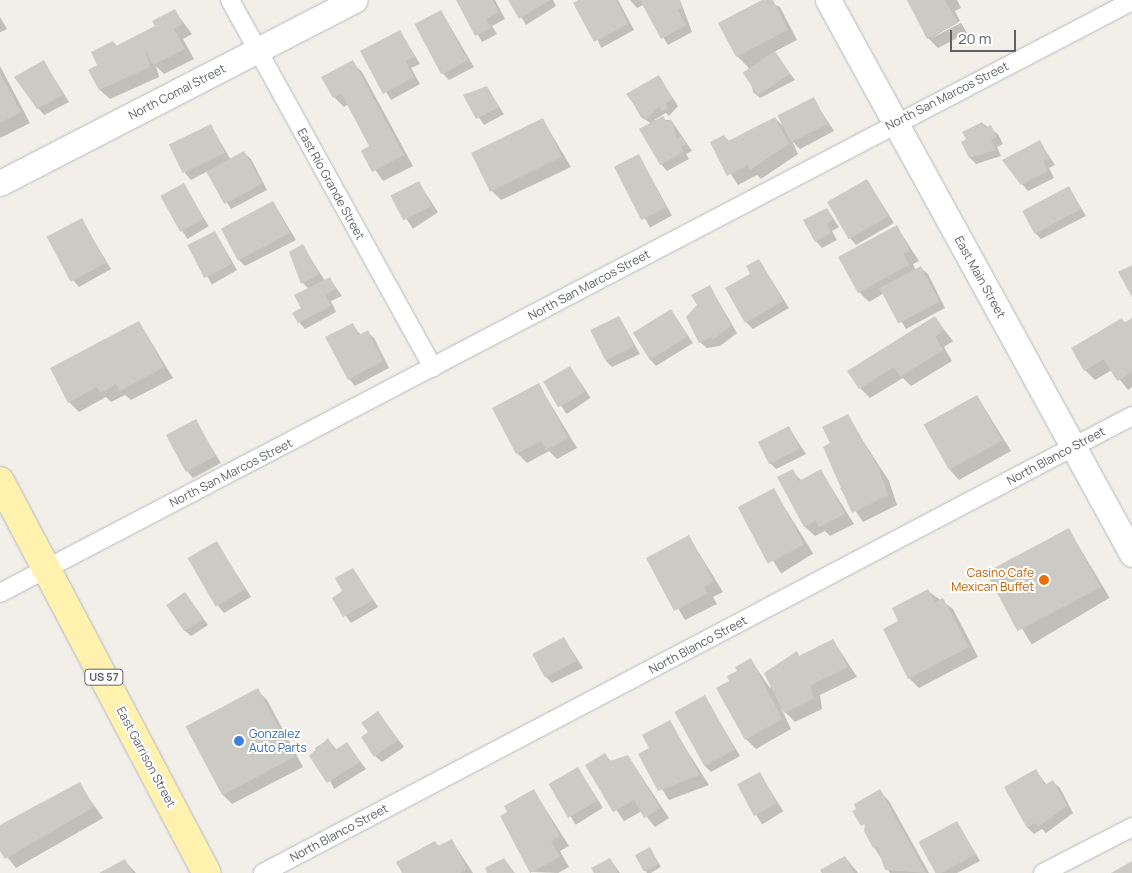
<!DOCTYPE html>
<meta charset="utf-8">
<style>
body{margin:0}
#map{position:relative;width:1132px;height:873px;overflow:hidden;background:#f1efe8;font-family:Manrope,sans-serif}
div>[style]{position:absolute}
[style*='--x']{left:calc(var(--x)*1px);top:calc(var(--y)*1px);width:calc(var(--w)*1px);rotate:calc(var(--a)*1deg)}
.shadow>*{inset:0;background:#0003;transform-origin:0 0}
.building>*{inset:0;background:#cccac5;transform-origin:0 0}
.roads{filter:drop-shadow(0 0 1px #b5b8bc) drop-shadow(0 0 1px #b5b8bc)}
.street>*{height:18px;margin:-9px;padding:0 9px;transform-origin:9px;border-radius:9px;background:#fff}
.secondary>*{height:25px;margin:-12.5px;padding:0 12.5px;transform-origin:12.5px;border-radius:12.5px;background:#fff}
.primary>*{height:28px;margin:-14px;padding:0 14px;transform-origin:14px;border-radius:14px;background:#fff2af}
.dots>*{width:14px;height:14px;translate:-50% -50%;box-sizing:border-box;border:2px solid #fff;border-radius:50%}
span{translate:-50% -50%;white-space:nowrap;text-align:center;line-height:1.15;-webkit-text-stroke:4px #fff;paint-order:stroke}
.shield-label span{padding:1px 4px;background:#fff;border:1px solid;border-radius:4px;-webkit-text-stroke-width:0}
.shield-label{font-size:11px;color:#5f6368;font-weight:700}
.street-label{font-size:12px;color:#5f6368}
.food-label{font-size:12px;color:#c56008}
.right{translate:-100% -50%;text-align:right}
.shop-label{font-size:12px;color:#366cbe}
.left{translate:0 -50%;text-align:left}
.scale{position:absolute;left:950px;top:30px;width:66px;height:22px;box-sizing:border-box;border:2px solid #5f6368;border-top:0;padding-left:6px;font-size:15px;line-height:18px;white-space:nowrap;color:#5f6368;-webkit-text-stroke:4px #fff;paint-order:stroke}
</style>
<div id="map">
<div class="shadow">
<div style="clip-path:polygon(458px 0,495px 0,505px 19px,492px 26px,497px 34px,482px 42px)"></div>
<div style="clip-path:polygon(511px 0,553px 0,556px 6px,526px 25px)"></div>
<div style="clip-path:polygon(581px 0,618px 0,634px 30px,601px 48px)"></div>
<div style="clip-path:polygon(630px 0,680px 0,692px 32px,668px 45px,643px 5px,637px 8px)"></div>
<div style="clip-path:polygon(765px 0,780px 7px,797px 40px,774px 52px,795px 80px,760px 98px,753px 92px,748px 67px,737px 56px)"></div>
<div style="clip-path:polygon(908px 0,957px 0,961px 8px,955px 11px,960px 21px,930px 39px,961px 23px,967px 33px,938px 48px,928px 38px)"></div>
<div style="clip-path:polygon(174px 10px,192px 34px,183px 39px,194px 59px,164px 74px,156px 66px,159px 77px,110px 99px,100px 90px,99px 66px,113px 42px,117px 46px,156px 26px)"></div>
<div style="clip-path:polygon(441px 11px,474px 67px,449px 80px,443px 74px)"></div>
<div style="clip-path:polygon(0 17px,7px 29px,1px 32px,0 32px)"></div>
<div style="clip-path:polygon(400px 31px,420px 64px,411px 68px,420px 84px,391px 100px,362px 52px)"></div>
<div style="clip-path:polygon(44px 62px,69px 102px,44px 115px,38px 108px)"></div>
<div style="clip-path:polygon(352px 62px,362px 72px,413px 166px,383px 181px,362px 151px,371px 147px,348px 104px,344px 107px,334px 97px)"></div>
<div style="clip-path:polygon(0 66px,30px 123px,0 138px)"></div>
<div style="clip-path:polygon(659px 77px,678px 106px,669px 116px,666px 113px,654px 120px,671px 120px,692px 151px,686px 154px,689px 159px,667px 171px,661px 164px,652px 124px,641px 117px,628px 94px)"></div>
<div style="clip-path:polygon(487px 88px,504px 114px,484px 125px,465px 96px)"></div>
<div style="clip-path:polygon(813px 99px,834px 131px,800px 149px,792px 141px,798px 154px,761px 179px,757px 175px,738px 185px,711px 143px,724px 136px,730px 142px,775px 118px,786px 129px)"></div>
<div style="clip-path:polygon(543px 120px,571px 167px,501px 200px,491px 190px)"></div>
<div style="clip-path:polygon(982px 123px,998px 134px,1003px 144px,997px 147px,1001px 156px,976px 164px,970px 158px,968px 140px)"></div>
<div style="clip-path:polygon(211px 126px,231px 160px,244px 153px,251px 159px,267px 190px,231px 209px,208px 171px,191px 180px,185px 173px)"></div>
<div style="clip-path:polygon(1040px 142px,1055px 165px,1049px 168px,1054px 178px,1028px 191px,1022px 184px)"></div>
<div style="left:639px;top:156px;width:68px;height:25px;rotate:61deg"></div>
<div style="clip-path:polygon(867px 180px,894px 223px,856px 245px,850px 238px)"></div>
<div style="left:419px;top:183px;width:35px;height:30px;rotate:57deg"></div>
<div style="left:184px;top:185px;width:48px;height:25px;rotate:59deg"></div>
<div style="clip-path:polygon(1069px 188px,1086px 216px,1041px 239px,1034px 232px)"></div>
<div style="clip-path:polygon(273px 202px,296px 240px,245px 266px,239px 260px)"></div>
<div style="clip-path:polygon(827px 209px,839px 227px,832px 231px,837px 240px,822px 248px,816px 241px)"></div>
<div style="clip-path:polygon(81px 219px,111px 269px,79px 287px,73px 280px)"></div>
<div style="clip-path:polygon(897px 227px,919px 261px,913px 264px,916px 271px,921px 268px,928px 274px,945px 308px,906px 329px,884px 293px,869px 302px,859px 292px)"></div>
<div style="left:215px;top:232px;width:44px;height:29px;rotate:60deg"></div>
<div style="clip-path:polygon(303px 246px,325px 281px,330px 279px,342px 296px,331px 301px,336px 312px,305px 329px,299px 322px,309px 289px,303px 283px)"></div>
<div style="clip-path:polygon(759px 260px,789px 308px,753px 329px,746px 322px,752px 274px)"></div>
<div style="clip-path:polygon(710px 287px,737px 333px,720px 346px,707px 348px,700px 342px)"></div>
<div style="clip-path:polygon(671px 310px,693px 343px,656px 366px,650px 359px)"></div>
<div style="clip-path:polygon(619px 317px,640px 354px,612px 367px,606px 361px)"></div>
<div style="clip-path:polygon(935px 318px,953px 341px,944px 347px,952px 361px,911px 386px,903px 378px,870px 398px,860px 388px)"></div>
<div style="clip-path:polygon(1122px 320px,1126px 323px,1132px 320px,1132px 387px,1128px 390px,1112px 370px,1095px 380px,1085px 370px)"></div>
<div style="clip-path:polygon(139px 322px,173px 378px,131px 400px,125px 395px,111px 402px,106px 397px,79px 412px,69px 402px)"></div>
<div style="clip-path:polygon(352px 325px,361px 335px,367px 332px,374px 338px,389px 368px,355px 386px,349px 379px)"></div>
<div style="left:570px;top:367px;width:37px;height:29px;rotate:56deg"></div>
<div style="clip-path:polygon(539px 385px,577px 448px,557px 459px,549px 451px,527px 463px,517px 453px)"></div>
<div style="clip-path:polygon(977px 396px,1011px 451px,959px 480px,950px 470px)"></div>
<div style="clip-path:polygon(847px 416px,889px 481px,897px 505px,863px 522px,840px 488px,845px 486px,832px 444px)"></div>
<div style="clip-path:polygon(195px 421px,221px 463px,193px 478px,187px 471px)"></div>
<div style="clip-path:polygon(789px 428px,806px 454px,776px 469px,770px 463px)"></div>
<div style="clip-path:polygon(792px 471px,802px 481px,821px 471px,854px 524px,830px 536px,825px 531px,815px 536px,805px 527px)"></div>
<div style="left:773px;top:489px;width:76px;height:38px;rotate:58deg"></div>
<div style="left:1069px;top:530px;width:79px;height:91px;rotate:59deg"></div>
<div style="clip-path:polygon(689px 537px,723px 592px,713px 597px,717px 604px,685px 620px,648px 558px)"></div>
<div style="clip-path:polygon(217px 543px,251px 597px,224px 613px,218px 606px)"></div>
<div style="clip-path:polygon(353px 569px,378px 607px,351px 623px,333px 598px,344px 591px)"></div>
<div style="clip-path:polygon(928px 591px,953px 609px,978px 657px,919px 688px,909px 678px,900px 622px)"></div>
<div style="clip-path:polygon(185px 594px,208px 625px,191px 636px,184px 630px)"></div>
<div style="clip-path:polygon(564px 638px,583px 668px,552px 683px,546px 677px)"></div>
<div style="clip-path:polygon(833px 640px,857px 677px,820px 695px,822px 709px,795px 722px,781px 708px,791px 729px,756px 749px,746px 739px,731px 681px,751px 660px,770px 688px,796px 653px,800px 657px)"></div>
<div style="clip-path:polygon(257px 690px,267px 700px,303px 767px,232px 804px,222px 794px)"></div>
<div style="clip-path:polygon(704px 696px,740px 756px,711px 772px,705px 766px)"></div>
<div style="clip-path:polygon(378px 713px,404px 747px,382px 762px,375px 756px,370px 732px)"></div>
<div style="clip-path:polygon(669px 722px,709px 785px,669px 800px,640px 755px,651px 749px)"></div>
<div style="clip-path:polygon(328px 740px,337px 750px,347px 744px,366px 769px,334px 789px,315px 748px)"></div>
<div style="clip-path:polygon(605px 755px,612px 762px,628px 756px,669px 818px,655px 827px,642px 811px,624px 821px,586px 766px)"></div>
<div style="left:578px;top:768px;width:47px;height:32px;rotate:58deg"></div>
<div style="clip-path:polygon(1036px 771px,1047px 785px,1053px 782px,1060px 788px,1073px 813px,1046px 833px,1042px 829px,1034px 834px,1028px 828px)"></div>
<div style="left:760px;top:774px;width:44px;height:25px;rotate:58deg"></div>
<div style="clip-path:polygon(79px 784px,103px 818px,16px 868px,0 848px,0 827px)"></div>
<div style="clip-path:polygon(534px 791px,569px 846px,560px 851px,569px 867px,558px 873px,531px 872px,509px 812px)"></div>
<div style="clip-path:polygon(879px 791px,889px 801px,929px 873px,890px 873px,874px 847px,858px 809px)"></div>
<div style="clip-path:polygon(957px 822px,980px 861px,957px 873px,936px 873px,920px 841px)"></div>
<div style="clip-path:polygon(452px 841px,473px 873px,403px 873px,435px 842px,440px 847px)"></div>
<div style="left:650px;top:849px;width:21px;height:15px;rotate:59deg"></div>
<div style="clip-path:polygon(845px 857px,858px 873px,823px 873px)"></div>
<div style="clip-path:polygon(610px 859px,620px 873px,595px 873px)"></div>
<div style="clip-path:polygon(125px 861px,136px 873px,102px 873px)"></div>
</div>
<div class="building">
<div style="clip-path:polygon(456px 0,493px 0,499px 12px,486px 19px,491px 28px,475px 36px)"></div>
<div style="clip-path:polygon(508px 0,550px 0,519px 19px)"></div>
<div style="clip-path:polygon(578px 0,616px 0,628px 24px,594px 42px,573px 3px)"></div>
<div style="clip-path:polygon(640px 0,679px 0,683px 7px,678px 10px,686px 25px,661px 39px)"></div>
<div style="clip-path:polygon(762px 0,773px 0,788px 30px,736px 57px,718px 23px)"></div>
<div style="clip-path:polygon(907px 0,945px 0,958px 23px,927px 39px)"></div>
<div style="clip-path:polygon(175px 9px,183px 24px,174px 29px,185px 49px,153px 65px,145px 49px,150px 67px,99px 90px,88px 70px,97px 65px,91px 52px,113px 41px,116px 46px,155px 26px,152px 21px)"></div>
<div style="left:441px;top:10px;width:57px;height:30px;rotate:62deg"></div>
<div style="clip-path:polygon(400px 30px,415px 57px,406px 61px,414px 77px,383px 94px,360px 51px)"></div>
<div style="left:775px;top:51px;width:27px;height:39px;rotate:56deg"></div>
<div style="clip-path:polygon(44px 60px,63px 95px,37px 109px,14px 77px)"></div>
<div style="clip-path:polygon(353px 60px,404px 155px,372px 172px,361px 151px,369px 146px,341px 93px,333px 98px,321px 77px)"></div>
<div style="clip-path:polygon(0 73px,21px 112px,0 123px)"></div>
<div style="clip-path:polygon(659px 75px,673px 99px,666px 103px,668px 108px,662px 111px,660px 106px,645px 120px,626px 94px)"></div>
<div style="clip-path:polygon(487px 86px,499px 107px,476px 119px,463px 95px)"></div>
<div style="left:814px;top:97px;width:30px;height:41px;rotate:63deg"></div>
<div style="clip-path:polygon(663px 116px,667px 122px,671px 119px,677px 139px,682px 136px,686px 144px,681px 147px,684px 152px,660px 165px,639px 129px)"></div>
<div style="clip-path:polygon(775px 117px,789px 144px,750px 170px,748px 165px,727px 176px,710px 142px,724px 135px,728px 141px)"></div>
<div style="left:543px;top:118px;width:43px;height:80px;rotate:64deg"></div>
<div style="clip-path:polygon(982px 122px,985px 128px,991px 125px,997px 137px,991px 140px,996px 150px,969px 158px,961px 142px,966px 139px,962px 132px)"></div>
<div style="left:211px;top:124px;width:32px;height:47px;rotate:64deg"></div>
<div style="clip-path:polygon(1040px 140px,1049px 158px,1043px 161px,1048px 171px,1021px 185px,1002px 160px)"></div>
<div style="left:244px;top:151px;width:37px;height:43px;rotate:61deg"></div>
<div style="left:639px;top:154px;width:60px;height:28px;rotate:63deg"></div>
<div style="left:867px;top:179px;width:43px;height:46px;rotate:60deg"></div>
<div style="left:419px;top:181px;width:28px;height:32px;rotate:63deg"></div>
<div style="left:184px;top:183px;width:41px;height:27px;rotate:61deg"></div>
<div style="left:1069px;top:186px;width:26px;height:53px;rotate:62deg"></div>
<div style="left:273px;top:201px;width:36px;height:59px;rotate:62deg"></div>
<div style="clip-path:polygon(827px 208px,833px 220px,827px 224px,831px 233px,815px 242px,803px 220px)"></div>
<div style="left:82px;top:218px;width:51px;height:40px;rotate:62deg"></div>
<div style="clip-path:polygon(897px 225px,910px 251px,904px 254px,909px 265px,858px 293px,838px 257px)"></div>
<div style="left:215px;top:231px;width:37px;height:31px;rotate:63deg"></div>
<div style="clip-path:polygon(303px 244px,319px 274px,301px 284px,289px 252px)"></div>
<div style="clip-path:polygon(759px 259px,783px 301px,745px 323px,725px 288px,750px 274px,746px 266px)"></div>
<div style="clip-path:polygon(1132px 265px,1132px 297px,1118px 272px)"></div>
<div style="left:921px;top:266px;width:40px;height:47px;rotate:62deg"></div>
<div style="clip-path:polygon(330px 277px,336px 289px,325px 295px,331px 306px,298px 323px,292px 313px,301px 308px,294px 295px)"></div>
<div style="clip-path:polygon(710px 285px,731px 326px,713px 340px,711px 337px,699px 343px,686px 317px,697px 305px,691px 295px)"></div>
<div style="left:671px;top:309px;width:32px;height:45px;rotate:58deg"></div>
<div style="left:619px;top:316px;width:34px;height:32px;rotate:64deg"></div>
<div style="clip-path:polygon(935px 316px,944px 330px,935px 336px,943px 350px,900px 377px,894px 367px,859px 389px,847px 371px)"></div>
<div style="clip-path:polygon(1122px 318px,1124px 323px,1132px 318px,1132px 372px,1117px 381px,1104px 359px,1084px 371px,1071px 348px)"></div>
<div style="clip-path:polygon(139px 321px,164px 367px,120px 391px,116px 384px,100px 393px,97px 387px,68px 403px,50px 368px)"></div>
<div style="clip-path:polygon(353px 323px,359px 335px,368px 330px,383px 361px,348px 380px,325px 337px)"></div>
<div style="left:570px;top:366px;width:30px;height:31px;rotate:60deg"></div>
<div style="clip-path:polygon(539px 383px,568px 438px,546px 450px,541px 441px,516px 454px,492px 408px)"></div>
<div style="left:977px;top:395px;width:52px;height:61px;rotate:61deg"></div>
<div style="clip-path:polygon(848px 414px,879px 469px,888px 495px,852px 513px,823px 447px,830px 443px,822px 427px)"></div>
<div style="left:196px;top:419px;width:42px;height:34px;rotate:62deg"></div>
<div style="left:789px;top:426px;width:25px;height:35px;rotate:63deg"></div>
<div style="clip-path:polygon(793px 469px,799px 481px,821px 469px,845px 514px,819px 527px,816px 521px,804px 527px,777px 477px)"></div>
<div style="left:774px;top:488px;width:64px;height:41px;rotate:62deg"></div>
<div style="left:1069px;top:528px;width:67px;height:94px;rotate:62deg"></div>
<div style="clip-path:polygon(689px 535px,714px 582px,704px 587px,708px 593px,674px 611px,646px 558px)"></div>
<div style="left:217px;top:541px;width:56px;height:34px;rotate:60deg"></div>
<div style="clip-path:polygon(353px 568px,373px 600px,343px 617px,332px 598px,342px 591px,335px 578px)"></div>
<div style="clip-path:polygon(928px 589px,935px 602px,943px 598px,969px 647px,908px 679px,883px 629px,898px 621px,892px 608px)"></div>
<div style="left:185px;top:592px;width:32px;height:23px;rotate:55deg"></div>
<div style="left:564px;top:637px;width:27px;height:36px;rotate:62deg"></div>
<div style="clip-path:polygon(833px 639px,848px 667px,811px 685px,813px 699px,784px 713px,764px 673px,797px 651px,799px 656px)"></div>
<div style="clip-path:polygon(751px 658px,782px 719px,745px 740px,716px 688px,729px 681px,727px 676px,737px 671px,735px 667px)"></div>
<div style="left:258px;top:688px;width:78px;height:82px;rotate:62deg"></div>
<div style="left:705px;top:695px;width:62px;height:35px;rotate:61deg"></div>
<div style="clip-path:polygon(378px 711px,398px 740px,374px 757px,361px 737px,368px 732px,361px 723px)"></div>
<div style="clip-path:polygon(670px 720px,700px 775px,658px 791px,638px 754px,649px 748px,642px 735px)"></div>
<div style="clip-path:polygon(328px 738px,335px 750px,347px 742px,360px 762px,327px 783px,309px 756px)"></div>
<div style="clip-path:polygon(605px 753px,610px 761px,628px 755px,660px 808px,644px 818px,634px 800px,613px 812px,585px 765px)"></div>
<div style="left:578px;top:767px;width:39px;height:34px;rotate:60deg"></div>
<div style="clip-path:polygon(1036px 769px,1045px 785px,1053px 780px,1067px 806px,1038px 827px,1036px 823px,1027px 828px,1004px 787px)"></div>
<div style="left:760px;top:772px;width:36px;height:26px;rotate:62deg"></div>
<div style="clip-path:polygon(80px 782px,94px 807px,5px 859px,0 851px,0 825px)"></div>
<div style="clip-path:polygon(534px 789px,560px 836px,551px 841px,560px 857px,530px 873px,500px 816px,507px 812px,504px 806px)"></div>
<div style="clip-path:polygon(880px 789px,926px 873px,885px 870px,877px 846px,873px 848px,864px 831px,865px 824px,861px 826px,852px 811px,856px 809px,854px 804px)"></div>
<div style="left:957px;top:821px;width:38px;height:44px;rotate:61deg"></div>
<div style="clip-path:polygon(452px 839px,467px 869px,460px 873px,402px 873px,396px 862px,435px 841px,438px 846px)"></div>
<div style="left:650px;top:847px;width:19px;height:17px;rotate:62deg"></div>
<div style="clip-path:polygon(845px 856px,854px 873px,822px 873px,820px 870px)"></div>
<div style="clip-path:polygon(504px 858px,515px 873px,487px 873px,485px 868px)"></div>
<div style="clip-path:polygon(610px 858px,618px 873px,594px 873px,591px 868px)"></div>
<div style="clip-path:polygon(125px 859px,133px 873px,99px 873px)"></div>
<div style="clip-path:polygon(1132px 861px,1132px 873px,1111px 873px)"></div>
</div>
<div class="roads">
<div class="street">
<div style="--x:230;--y:0;--w:420;--a:61.1"></div>
<div style="--x:0;--y:593;--w:1277;--a:-27.61"></div>
<div style="--x:263;--y:873;--w:982;--a:-27.74"></div>
<div style="--x:1043;--y:873;--w:100;--a:-27.3"></div>
</div>
<div class="secondary">
<div style="--x:828;--y:0;--w:632;--a:61.24"></div>
<div style="--x:0;--y:183;--w:399;--a:-27.3"></div>
</div>
<div class="primary">
<div style="--x:0;--y:481;--w:443;--a:62.2"></div>
</div>
</div>
<div class="dots">
<div style="left:1044px;top:580px;background:#e8710a"></div>
<div style="left:239px;top:741px;background:#3f7fe0"></div>
</div>
<div class="shield-label">
<span style="left:104px;top:677px">US 57</span>
</div>
<div class="street-label">
<span style="left:177px;top:92px;rotate:-27deg">North Comal Street</span>
<span style="left:947px;top:96px;rotate:-27deg">North San Marcos Street</span>
<span style="left:331px;top:184px;rotate:61deg">East Río Grande Street</span>
<span style="left:980px;top:277px;rotate:61deg">East Main Street</span>
<span style="left:589px;top:285px;rotate:-28deg">North San Marcos Street</span>
<span style="left:1056px;top:456px;rotate:-28deg">North Blanco Street</span>
<span style="left:231px;top:473px;rotate:-27deg">North San Marcos Street</span>
<span style="left:698px;top:645px;rotate:-28deg">North Blanco Street</span>
<span style="left:146px;top:757px;rotate:62deg">East Garrison Street</span>
<span style="left:339px;top:833px;rotate:-28deg">North Blanco Street</span>
</div>
<div class="food-label">
<span class="right" style="left:1034px;top:580px">Casino Cafe<br>Mexican Buffet</span>
</div>
<div class="shop-label">
<span class="left" style="left:249px;top:741px">Gonzalez<br>Auto Parts</span>
</div>
<div class="scale">20 m</div>
</div>
